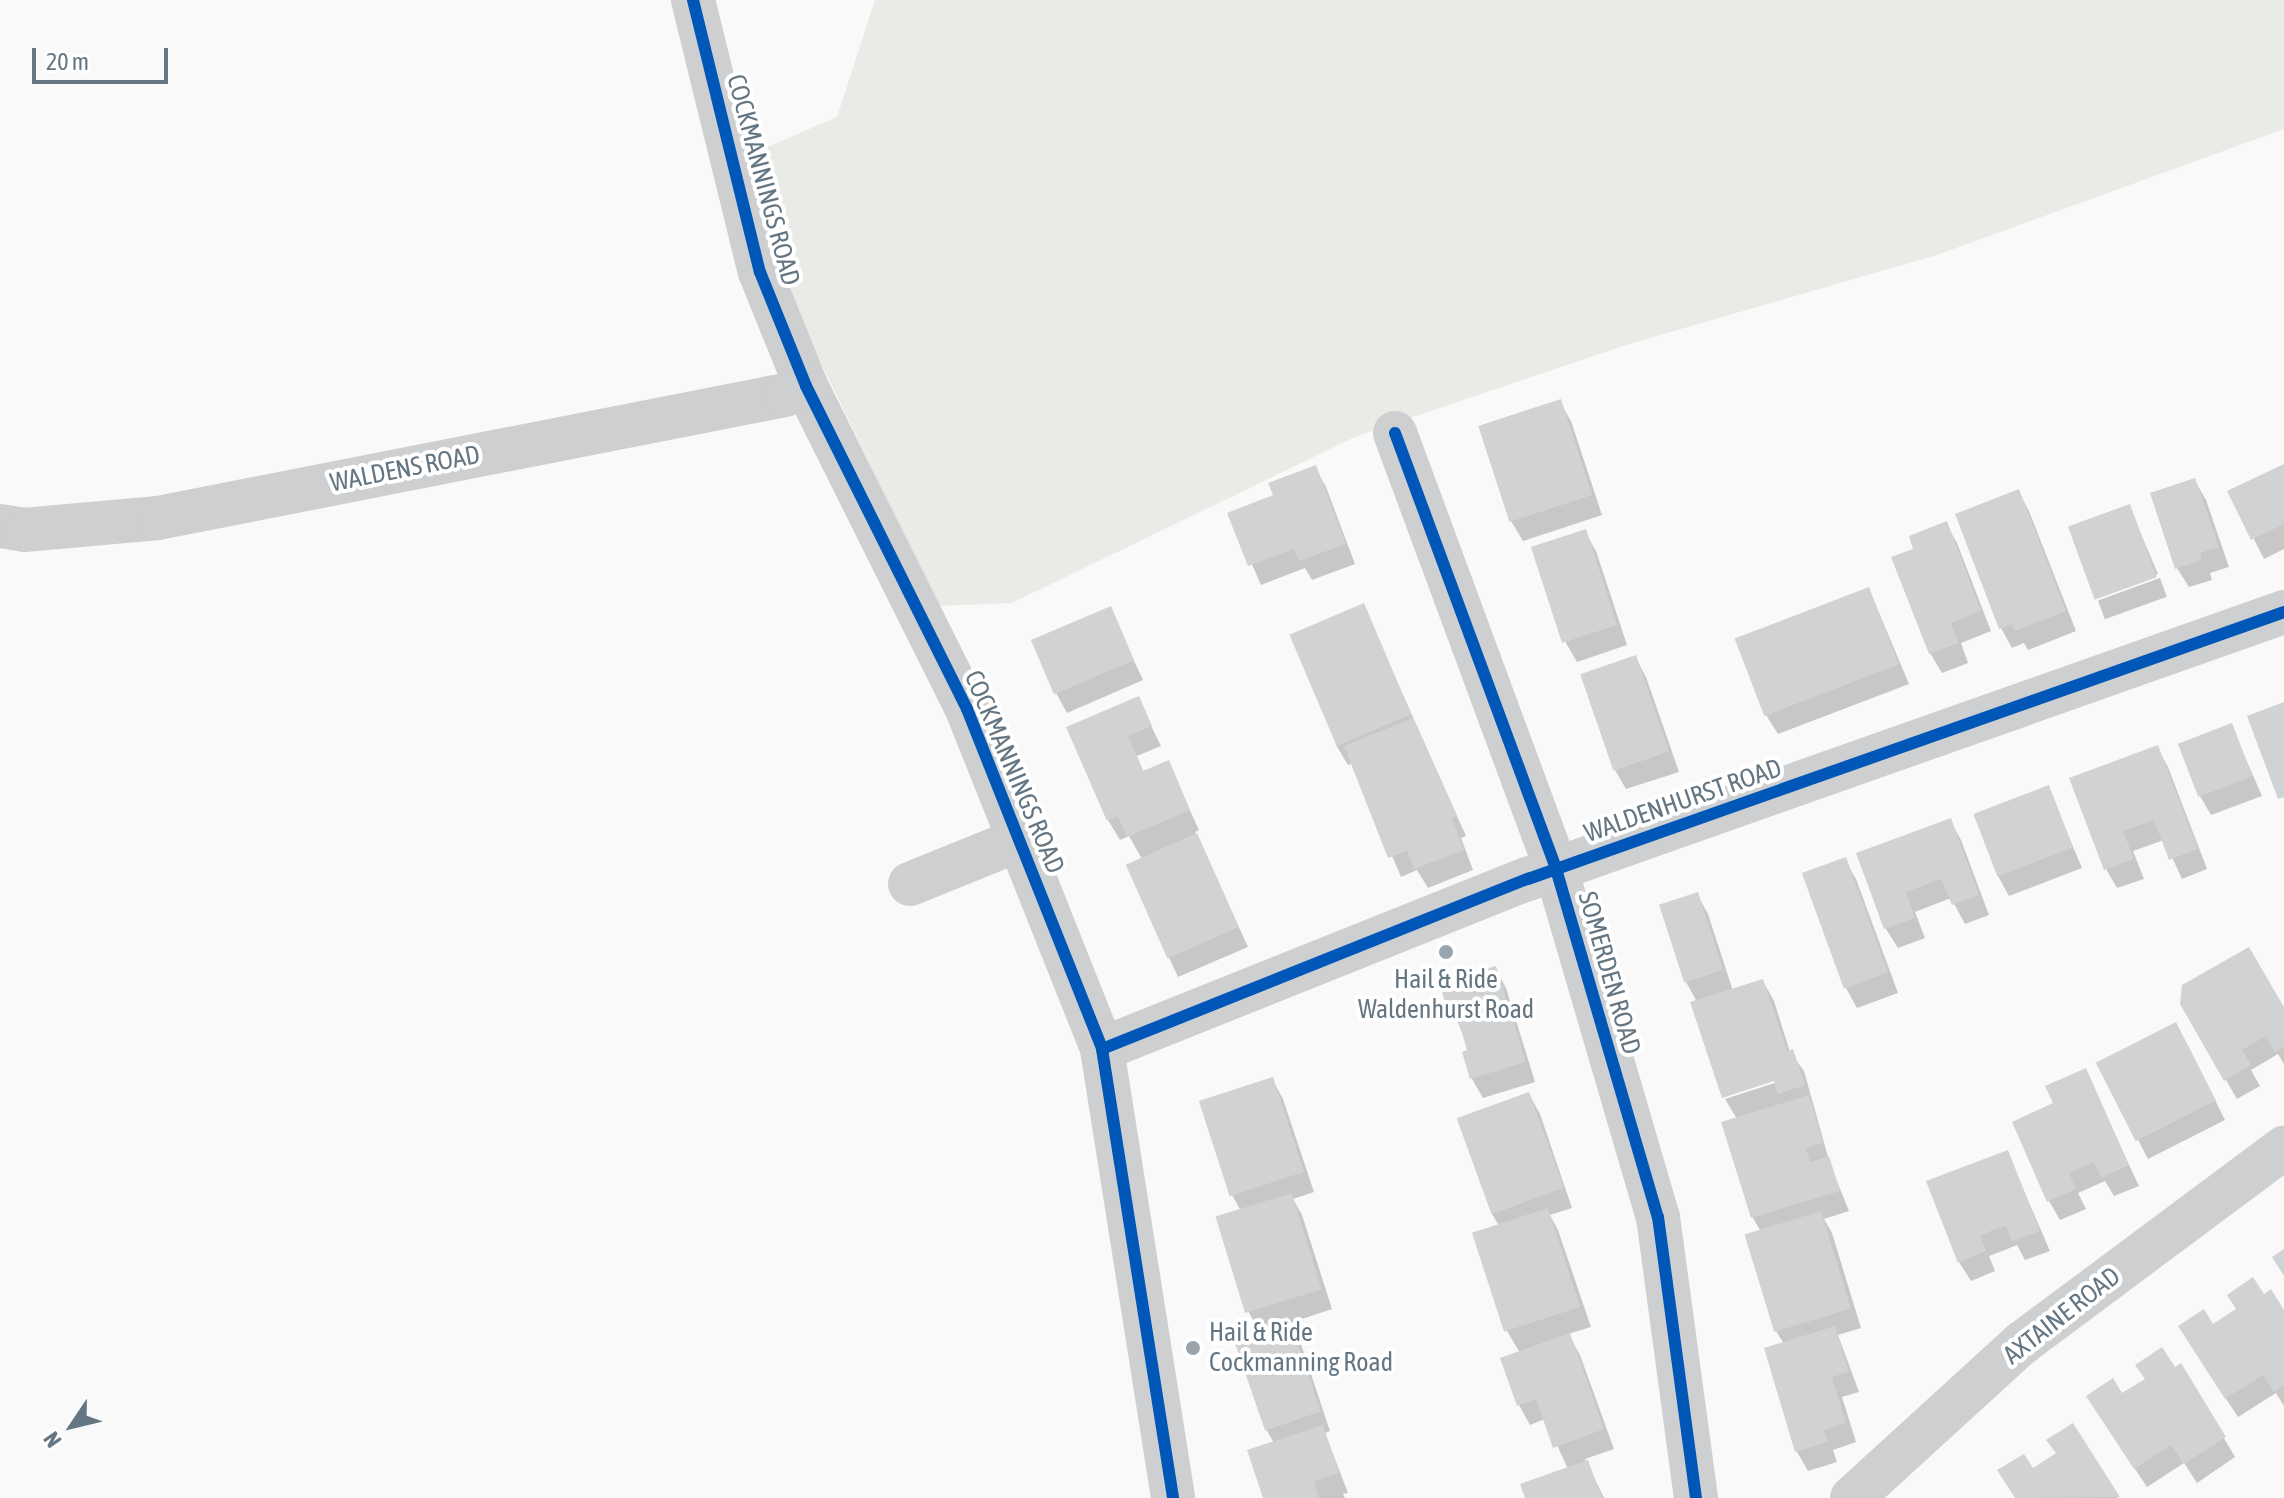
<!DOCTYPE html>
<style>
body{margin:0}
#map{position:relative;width:2284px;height:1498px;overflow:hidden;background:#f9f9f9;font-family:"Asap Condensed",sans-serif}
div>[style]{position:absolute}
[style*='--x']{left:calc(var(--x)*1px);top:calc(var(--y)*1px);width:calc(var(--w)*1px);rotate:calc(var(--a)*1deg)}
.green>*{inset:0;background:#e8ebe6}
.shadow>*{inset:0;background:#0003;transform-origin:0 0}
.building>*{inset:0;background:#d0d2d3;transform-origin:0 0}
.minor>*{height:44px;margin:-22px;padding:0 22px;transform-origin:22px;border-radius:22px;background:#cecfd0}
.cycleway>*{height:12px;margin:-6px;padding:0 6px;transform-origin:6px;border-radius:6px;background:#0057b8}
.dots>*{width:22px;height:22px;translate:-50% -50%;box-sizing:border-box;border:4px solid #fff;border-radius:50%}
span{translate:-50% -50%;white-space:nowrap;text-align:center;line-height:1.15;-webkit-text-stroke:8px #fff;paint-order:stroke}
.street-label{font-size:26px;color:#657683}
.poi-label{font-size:26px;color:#657683}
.left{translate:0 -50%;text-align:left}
.north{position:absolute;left:32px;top:1386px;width:80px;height:80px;-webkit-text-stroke:6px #fff;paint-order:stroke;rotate:235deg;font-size:22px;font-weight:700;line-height:32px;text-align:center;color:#657683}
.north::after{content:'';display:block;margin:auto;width:28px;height:36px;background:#657683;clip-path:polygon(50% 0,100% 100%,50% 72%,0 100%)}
.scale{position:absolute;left:32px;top:48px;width:136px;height:36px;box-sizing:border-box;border:4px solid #657683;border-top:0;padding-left:10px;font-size:24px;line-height:28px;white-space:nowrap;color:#657683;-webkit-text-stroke:6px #fff;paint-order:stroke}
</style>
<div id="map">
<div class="green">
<div style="clip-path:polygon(875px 0,2284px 0,2284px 129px,1937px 255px,1629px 344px,1357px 436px,1012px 603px,939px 606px,796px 312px,760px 150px,837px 117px)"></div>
</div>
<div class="shadow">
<div style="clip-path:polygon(1560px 402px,1571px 421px,1602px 515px,1523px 541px,1511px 521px,1481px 427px)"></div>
<div style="clip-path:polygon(2284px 466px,2284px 549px,2264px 559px,2230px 492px)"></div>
<div style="clip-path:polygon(1315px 468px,1326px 487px,1355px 564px,1312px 580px,1305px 568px,1261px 585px,1230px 514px,1276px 496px)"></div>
<div style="clip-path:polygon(2195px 481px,2206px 500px,2229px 567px,2210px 573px,2212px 580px,2189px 587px,2177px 568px)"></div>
<div style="clip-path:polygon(2018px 491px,2029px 511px,2076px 631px,2028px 650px,2024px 643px,2012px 648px,2001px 628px)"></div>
<div style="clip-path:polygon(2129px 506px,2158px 574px,2097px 598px)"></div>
<div style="clip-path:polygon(1946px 524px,1957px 543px,1991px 631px,1961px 643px,1968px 663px,1942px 673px,1930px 653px,1916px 550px)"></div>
<div style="clip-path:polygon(1585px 532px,1596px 551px,1627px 645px,1577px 662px,1566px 643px,1534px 549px)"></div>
<div style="left:2160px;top:578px;width:20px;height:66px;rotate:70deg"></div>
<div style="clip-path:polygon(1869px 589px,1909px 684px,1778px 734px,1766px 715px)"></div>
<div style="clip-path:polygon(1363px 605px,1466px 836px,1461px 838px,1473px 870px,1428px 888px,1417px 870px,1401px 877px,1353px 763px,1348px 765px,1336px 745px)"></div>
<div style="clip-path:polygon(1110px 609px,1143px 680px,1067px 713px,1056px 693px)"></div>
<div style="clip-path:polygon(1635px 657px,1646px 677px,1679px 772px,1626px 789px,1615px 770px)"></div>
<div style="clip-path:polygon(1138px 699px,1161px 746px,1137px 756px,1144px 773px,1168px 763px,1199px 830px,1195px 832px,1248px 947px,1178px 977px,1127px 865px,1142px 859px,1129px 836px,1120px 840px,1108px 820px,1069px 728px)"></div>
<div style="clip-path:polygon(2231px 725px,2262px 796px,2211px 815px,2200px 796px)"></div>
<div style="clip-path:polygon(2157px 747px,2168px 767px,2207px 869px,2182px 879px,2164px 840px,2133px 851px,2144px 879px,2117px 888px,2106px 869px)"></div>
<div style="clip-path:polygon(2048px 787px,2082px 868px,2009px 896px,1998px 876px)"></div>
<div style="clip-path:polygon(1950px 820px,1961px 840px,1989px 915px,1965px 924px,1951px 898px,1915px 912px,1925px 938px,1898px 948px,1886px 929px,1859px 854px)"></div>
<div style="clip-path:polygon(1845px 860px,1856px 879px,1898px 993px,1857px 1008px,1846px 988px)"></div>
<div style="clip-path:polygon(1697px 894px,1708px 914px,1733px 991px,1763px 981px,1774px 1001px,1790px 1052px,1804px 1071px,1830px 1164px,1849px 1211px,1824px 1219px,1832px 1233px,1861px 1328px,1838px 1335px,1859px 1392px,1842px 1397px,1856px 1442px,1833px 1450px,1837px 1462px,1808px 1471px,1797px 1452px,1766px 1349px,1784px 1344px,1776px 1331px,1761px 1232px,1753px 1218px,1724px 1123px,1737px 1119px,1725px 1099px,1784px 1080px,1783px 1076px,1724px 1097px,1692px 1003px,1697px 1002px,1686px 982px)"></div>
<div style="clip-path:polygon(1495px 968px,1506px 988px,1535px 1082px,1483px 1098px,1472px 1079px,1464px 1053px,1470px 1052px,1442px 984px)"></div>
<div style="clip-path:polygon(2182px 1004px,2284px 1011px,2284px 1064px,2278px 1054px,2251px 1070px,2260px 1086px,2237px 1099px)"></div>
<div style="clip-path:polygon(2187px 1044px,2225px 1120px,2148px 1159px,2099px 1064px)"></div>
<div style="clip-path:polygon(2085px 1071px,2139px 1186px,2114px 1196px,2105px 1181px,2078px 1193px,2086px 1209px,2060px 1220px,2049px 1201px,2056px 1104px)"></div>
<div style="clip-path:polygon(1272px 1079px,1283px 1099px,1314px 1192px,1293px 1199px,1302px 1215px,1332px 1309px,1290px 1323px,1299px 1338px,1330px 1431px,1325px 1433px,1348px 1493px,1343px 1494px,1345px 1498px,1265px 1498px,1274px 1443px,1266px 1429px,1258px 1328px,1249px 1313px,1219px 1218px,1241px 1211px,1232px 1195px,1202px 1102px)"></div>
<div style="clip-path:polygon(1529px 1094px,1540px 1114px,1572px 1208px,1550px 1215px,1558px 1230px,1591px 1327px,1568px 1334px,1580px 1355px,1614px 1449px,1585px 1459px,1604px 1498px,1527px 1498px,1568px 1469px,1545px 1419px,1530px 1425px,1519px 1405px,1520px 1353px,1507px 1331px,1499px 1226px,1491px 1212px)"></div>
<div style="clip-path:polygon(2007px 1152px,2050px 1251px,2025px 1260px,2017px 1245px,2005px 1250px,1989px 1256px,1995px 1271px,1971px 1281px,1959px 1262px)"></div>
<div style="clip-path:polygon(2263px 1297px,2284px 1313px,2284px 1406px,2276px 1393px,2238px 1417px,2192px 1347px,2213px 1327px)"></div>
<div style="clip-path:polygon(2181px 1365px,2235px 1457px,2197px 1483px,2184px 1463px,2147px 1487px,2100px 1416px,2122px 1396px)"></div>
<div style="clip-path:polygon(2072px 1426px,2118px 1498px,2016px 1498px,2000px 1471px,2032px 1471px,2057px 1455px)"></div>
</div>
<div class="building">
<div style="left:1561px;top:399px;width:101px;height:87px;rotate:72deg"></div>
<div style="clip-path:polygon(2284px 464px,2284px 524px,2251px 540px,2227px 491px)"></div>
<div style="clip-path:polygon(1316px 465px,1346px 544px,1299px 561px,1294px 549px,1248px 566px,1227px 513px,1273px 495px,1268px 483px)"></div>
<div style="clip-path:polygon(2195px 478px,2219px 547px,2200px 553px,2202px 560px,2175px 569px,2150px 493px)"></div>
<div style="clip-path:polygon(2019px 489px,2066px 611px,2015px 631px,2012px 624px,1999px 629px,1955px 514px)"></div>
<div style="left:2130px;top:504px;width:78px;height:66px;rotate:70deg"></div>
<div style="clip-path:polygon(1947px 521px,1981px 611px,1951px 623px,1959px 643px,1929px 654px,1891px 557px,1913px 549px,1909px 536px)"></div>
<div style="left:1586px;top:529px;width:101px;height:58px;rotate:72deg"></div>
<div style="left:1869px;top:587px;width:83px;height:144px;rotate:69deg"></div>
<div style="left:1364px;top:603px;width:121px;height:81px;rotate:67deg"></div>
<div style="left:1111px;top:606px;width:59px;height:87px;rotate:67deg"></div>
<div style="left:1636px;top:655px;width:102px;height:59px;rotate:71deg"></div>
<div style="clip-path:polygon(1139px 696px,1152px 726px,1128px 736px,1143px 771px,1169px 760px,1190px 810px,1127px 837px,1118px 816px,1107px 821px,1066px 727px)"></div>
<div style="clip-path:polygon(2284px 702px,2284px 797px,2278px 799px,2247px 716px)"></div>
<div style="clip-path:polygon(1413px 718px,1457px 816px,1452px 818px,1464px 850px,1414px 869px,1407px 851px,1388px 858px,1344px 746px)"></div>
<div style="left:2232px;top:723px;width:57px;height:58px;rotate:69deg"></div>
<div style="clip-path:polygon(2158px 745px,2198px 849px,2169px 860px,2154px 820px,2123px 831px,2134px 859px,2104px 870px,2069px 778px)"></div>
<div style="left:2049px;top:785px;width:67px;height:81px;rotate:69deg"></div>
<div style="clip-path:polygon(1951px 818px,1979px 895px,1952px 905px,1941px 879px,1906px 892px,1915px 918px,1884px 929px,1856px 853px)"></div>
<div style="left:1197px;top:833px;width:103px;height:78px;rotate:66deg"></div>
<div style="left:1846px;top:857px;width:123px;height:47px;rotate:70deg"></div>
<div style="left:1698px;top:892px;width:82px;height:41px;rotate:72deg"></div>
<div style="clip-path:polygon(2249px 947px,2284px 1007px,2284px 1046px,2275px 1052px,2266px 1036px,2242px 1050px,2251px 1065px,2224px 1081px,2180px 1004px,2182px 985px)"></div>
<div style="clip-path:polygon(1496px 966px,1526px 1062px,1470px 1079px,1462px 1052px,1467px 1050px,1455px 1009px,1448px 1011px,1439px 983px)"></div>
<div style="clip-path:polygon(1763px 979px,1787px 1051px,1793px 1049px,1805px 1085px,1778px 1094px,1774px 1081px,1722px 1098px,1690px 1002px)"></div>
<div style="left:2176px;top:1022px;width:88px;height:90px;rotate:63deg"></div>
<div style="clip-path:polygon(2086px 1068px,2129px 1165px,2101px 1178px,2094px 1162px,2069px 1173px,2076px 1189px,2047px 1202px,2012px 1122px,2053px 1103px,2045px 1086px)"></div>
<div style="left:1273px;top:1077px;width:100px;height:78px;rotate:72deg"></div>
<div style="left:1529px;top:1092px;width:102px;height:77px;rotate:70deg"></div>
<div style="clip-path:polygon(1809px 1095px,1823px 1143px,1806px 1148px,1810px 1162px,1829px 1156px,1840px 1191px,1751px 1218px,1721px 1122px)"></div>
<div style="clip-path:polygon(2008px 1150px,2040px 1231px,2012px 1241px,2006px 1226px,1993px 1230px,1980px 1236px,1986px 1251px,1958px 1263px,1926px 1181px)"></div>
<div style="left:1292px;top:1193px;width:101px;height:80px;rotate:73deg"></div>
<div style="left:1548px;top:1208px;width:104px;height:80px;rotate:72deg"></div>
<div style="left:1821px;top:1211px;width:102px;height:80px;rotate:73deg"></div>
<div style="clip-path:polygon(2284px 1249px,2284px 1276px,2272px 1257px)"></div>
<div style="clip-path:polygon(2253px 1277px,2264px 1294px,2271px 1289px,2284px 1310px,2284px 1385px,2274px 1392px,2263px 1375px,2225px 1399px,2178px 1326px,2204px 1309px,2213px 1324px,2236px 1309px,2227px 1295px)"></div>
<div style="left:1288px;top:1316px;width:101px;height:59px;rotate:71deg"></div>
<div style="clip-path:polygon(1835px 1326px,1849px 1372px,1832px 1377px,1846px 1423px,1824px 1430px,1828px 1442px,1795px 1452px,1764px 1348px)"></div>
<div style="clip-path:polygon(1570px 1333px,1604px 1429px,1553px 1448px,1536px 1399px,1517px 1406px,1500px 1358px)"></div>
<div style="clip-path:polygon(2162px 1347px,2175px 1367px,2181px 1363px,2226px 1437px,2184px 1464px,2171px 1445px,2134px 1469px,2086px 1396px,2113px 1378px,2122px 1393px,2145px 1379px,2135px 1365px)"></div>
<div style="clip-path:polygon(2073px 1423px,2120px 1497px,2015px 1498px,1997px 1470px,2024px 1454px,2033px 1468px,2044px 1461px,2056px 1453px,2046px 1440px)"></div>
<div style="clip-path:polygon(1323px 1425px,1339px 1473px,1314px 1481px,1319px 1498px,1263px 1498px,1247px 1450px)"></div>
<div style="clip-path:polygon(1588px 1460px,1602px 1498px,1525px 1498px,1520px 1484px)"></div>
</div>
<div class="minor">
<div style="--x:693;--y:0;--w:280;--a:76.2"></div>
<div style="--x:760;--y:272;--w:123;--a:68"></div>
<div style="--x:806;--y:386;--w:361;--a:63.5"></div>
<div style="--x:967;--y:709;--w:366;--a:68.3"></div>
<div style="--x:1102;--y:1049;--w:455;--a:81"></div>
<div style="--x:1395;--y:433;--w:465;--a:69.7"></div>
<div style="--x:1556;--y:869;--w:363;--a:73.7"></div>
<div style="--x:1658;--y:1217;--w:284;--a:82.3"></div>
<div style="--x:0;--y:526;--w:24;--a:9"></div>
<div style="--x:24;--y:530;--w:135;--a:-5.1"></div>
<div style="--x:158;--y:518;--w:639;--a:-11.1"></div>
<div style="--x:785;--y:395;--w:23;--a:-23"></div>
<div style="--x:910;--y:884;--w:120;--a:-22.1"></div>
<div style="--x:1102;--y:1049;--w:459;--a:-21.8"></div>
<div style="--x:1528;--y:879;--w:802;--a:-19.45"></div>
<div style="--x:1852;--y:1498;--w:230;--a:-42.4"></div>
<div style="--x:2022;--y:1343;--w:327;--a:-36.7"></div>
</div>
<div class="cycleway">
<div style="--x:693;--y:0;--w:280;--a:76.2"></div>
<div style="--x:760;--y:272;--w:123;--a:68"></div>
<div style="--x:806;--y:386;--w:361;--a:63.5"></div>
<div style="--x:967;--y:709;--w:366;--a:68.3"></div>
<div style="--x:1102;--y:1049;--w:455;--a:81"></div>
<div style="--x:1395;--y:433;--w:465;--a:69.7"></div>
<div style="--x:1556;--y:869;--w:363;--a:73.7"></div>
<div style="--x:1658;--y:1217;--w:284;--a:82.3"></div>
<div style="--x:1102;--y:1049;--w:459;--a:-21.8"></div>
<div style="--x:1528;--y:879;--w:802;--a:-19.45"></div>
</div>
<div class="dots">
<div style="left:1446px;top:952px;background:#99a4ac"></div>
<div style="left:1193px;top:1348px;background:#99a4ac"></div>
</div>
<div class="street-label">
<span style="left:763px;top:180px;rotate:75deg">COCKMANNINGS ROAD</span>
<span style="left:405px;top:469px;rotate:-11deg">WALDENS ROAD</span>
<span style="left:1014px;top:772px;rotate:67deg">COCKMANNINGS ROAD</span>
<span style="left:1683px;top:801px;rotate:-19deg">WALDENHURST ROAD</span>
<span style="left:1609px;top:973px;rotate:74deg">SOMERDEN ROAD</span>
<span style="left:2062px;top:1316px;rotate:-38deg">AXTAINE ROAD</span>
</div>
<div class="poi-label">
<span style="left:1446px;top:995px">Hail &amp; Ride<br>Waldenhurst Road</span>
<span class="left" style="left:1209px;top:1348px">Hail &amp; Ride<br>Cockmanning Road</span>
</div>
<div class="north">N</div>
<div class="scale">20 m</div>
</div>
